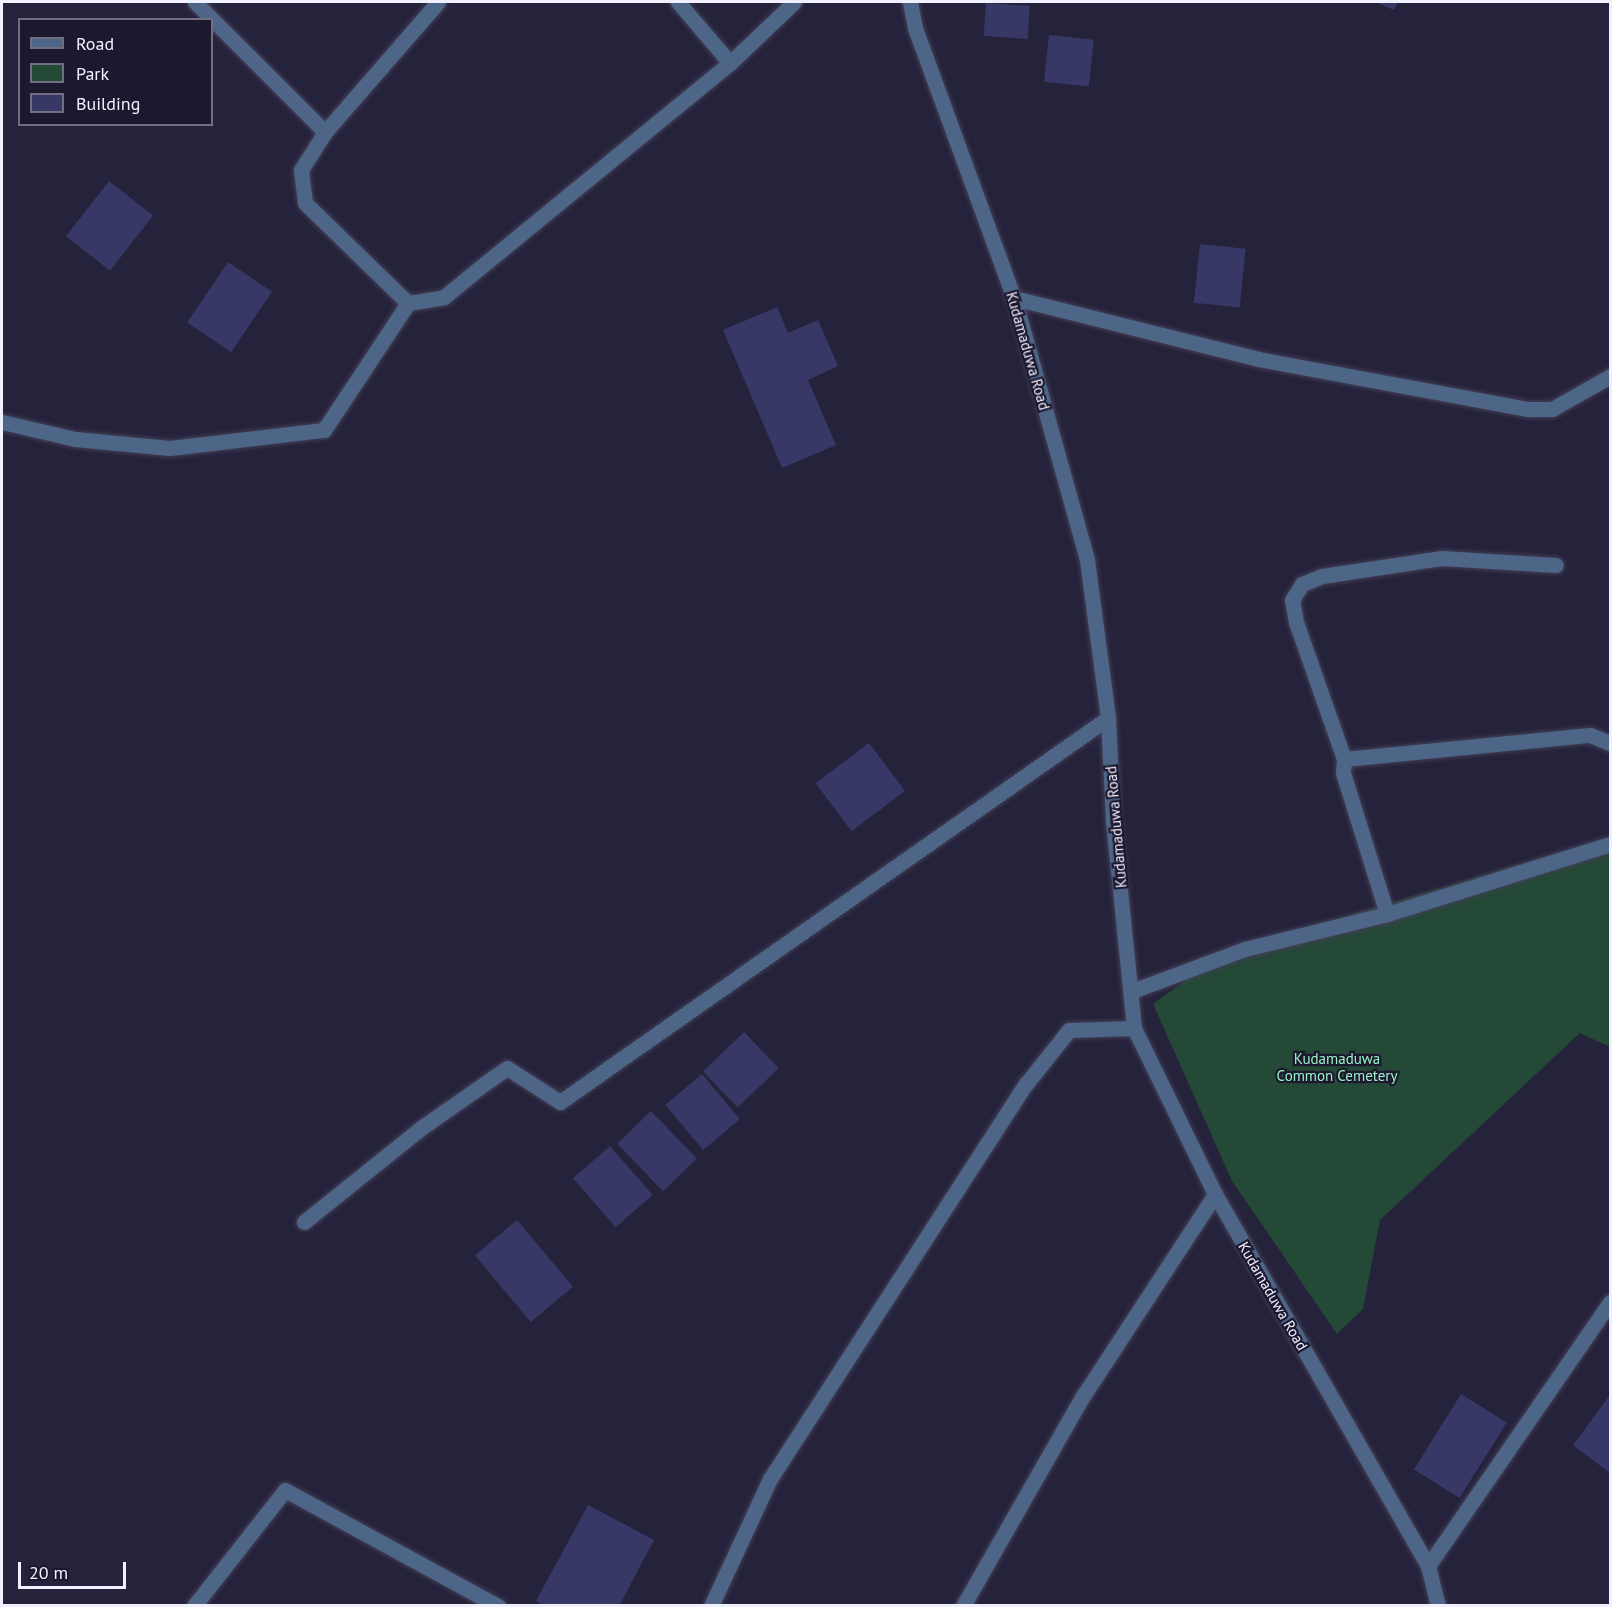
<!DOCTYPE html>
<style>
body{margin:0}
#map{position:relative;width:1612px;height:1607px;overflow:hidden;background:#25223b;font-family:"PT Sans",sans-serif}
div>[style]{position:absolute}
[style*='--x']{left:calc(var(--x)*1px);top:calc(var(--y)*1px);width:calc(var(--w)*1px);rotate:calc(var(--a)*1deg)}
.green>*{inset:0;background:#244937}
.building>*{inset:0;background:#373865;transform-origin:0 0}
.roads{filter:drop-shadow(0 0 2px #423f56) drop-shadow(0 0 2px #423f56)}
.minor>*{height:15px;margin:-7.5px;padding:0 7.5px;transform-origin:7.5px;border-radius:7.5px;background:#4d6587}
span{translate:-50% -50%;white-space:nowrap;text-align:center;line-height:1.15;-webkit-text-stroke:4.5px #1c1830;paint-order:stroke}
.street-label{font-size:15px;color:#f1f0fe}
.park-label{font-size:15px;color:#99f2c4}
.frame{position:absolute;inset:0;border:3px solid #f1f0fe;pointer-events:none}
.legend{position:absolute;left:18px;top:18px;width:195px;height:108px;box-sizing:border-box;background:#1c1830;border:2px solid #716e82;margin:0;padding:8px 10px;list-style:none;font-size:18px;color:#f1f0fe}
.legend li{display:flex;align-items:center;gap:12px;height:30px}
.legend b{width:30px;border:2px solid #716e82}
.scale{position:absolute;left:18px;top:1562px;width:108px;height:27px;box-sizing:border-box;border:3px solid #f1f0fe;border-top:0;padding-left:8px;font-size:18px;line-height:21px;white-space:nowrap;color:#f1f0fe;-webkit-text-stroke:4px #1c1830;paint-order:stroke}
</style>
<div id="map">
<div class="green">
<div style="clip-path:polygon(1596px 841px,1610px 848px,1610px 1047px,1580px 1033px,1380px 1220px,1363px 1309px,1337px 1334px,1232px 1181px,1153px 1004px,1186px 980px,1197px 961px)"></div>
</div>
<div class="building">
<div style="clip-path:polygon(1375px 2px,1398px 2px,1394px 10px)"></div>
<div style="left:986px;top:3px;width:44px;height:33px;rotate:4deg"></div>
<div style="left:1049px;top:35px;width:45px;height:47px;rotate:6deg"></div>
<div style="left:109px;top:181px;width:56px;height:70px;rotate:38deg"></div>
<div style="left:1200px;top:244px;width:46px;height:59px;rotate:6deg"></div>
<div style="left:228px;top:262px;width:53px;height:73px;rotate:34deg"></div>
<div style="clip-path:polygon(777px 307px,788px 333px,818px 320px,838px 366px,808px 380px,836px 445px,782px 468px,723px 330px)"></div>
<div style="left:869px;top:743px;width:60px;height:67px;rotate:53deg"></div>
<div style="left:744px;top:1032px;width:50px;height:57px;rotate:46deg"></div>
<div style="left:702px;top:1074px;width:59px;height:48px;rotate:50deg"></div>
<div style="left:651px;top:1111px;width:66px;height:47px;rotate:46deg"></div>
<div style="left:610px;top:1146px;width:65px;height:49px;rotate:49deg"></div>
<div style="left:517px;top:1220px;width:87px;height:55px;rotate:50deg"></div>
<div style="left:1461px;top:1394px;width:54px;height:89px;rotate:32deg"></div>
<div style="clip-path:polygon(1610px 1395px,1610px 1473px,1573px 1445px)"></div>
<div style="clip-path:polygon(588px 1505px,654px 1540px,619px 1606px,545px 1606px,536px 1601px)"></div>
</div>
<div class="roads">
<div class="minor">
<div style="--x:195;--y:2;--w:184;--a:45"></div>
<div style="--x:325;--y:132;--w:45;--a:122.3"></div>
<div style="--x:301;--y:170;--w:33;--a:83"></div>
<div style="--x:305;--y:203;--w:144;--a:44.2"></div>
<div style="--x:408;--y:303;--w:36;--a:-9"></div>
<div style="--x:444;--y:297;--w:370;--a:-39.3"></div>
<div style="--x:730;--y:63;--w:88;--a:-43.6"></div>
<div style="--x:678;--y:2;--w:80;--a:49.6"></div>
<div style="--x:910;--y:2;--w:26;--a:79"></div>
<div style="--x:915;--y:28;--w:288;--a:69.9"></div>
<div style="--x:1014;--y:298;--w:272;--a:74.4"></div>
<div style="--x:1087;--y:560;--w:159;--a:82.4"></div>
<div style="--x:1108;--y:718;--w:103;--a:87.2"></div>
<div style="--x:1113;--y:821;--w:208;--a:84.2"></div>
<div style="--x:1134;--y:1028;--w:185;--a:64"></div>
<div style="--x:1215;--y:1194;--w:429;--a:60.2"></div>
<div style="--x:1428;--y:1566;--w:41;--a:76"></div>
<div style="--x:325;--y:132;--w:172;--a:-49"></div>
<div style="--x:1014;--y:298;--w:252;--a:14"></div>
<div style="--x:1258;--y:359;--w:276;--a:10.5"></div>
<div style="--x:1529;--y:409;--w:23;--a:0"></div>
<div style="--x:1552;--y:409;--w:67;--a:-29.6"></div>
<div style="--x:2;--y:422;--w:75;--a:13.1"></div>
<div style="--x:75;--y:439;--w:95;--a:5.4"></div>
<div style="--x:170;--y:448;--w:155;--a:-6.7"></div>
<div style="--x:324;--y:430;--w:152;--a:-56.5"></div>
<div style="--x:1344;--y:759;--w:145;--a:-109.3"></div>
<div style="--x:1296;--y:622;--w:22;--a:-100"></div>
<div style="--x:1292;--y:600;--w:19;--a:-58"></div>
<div style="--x:1302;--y:584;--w:22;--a:-22"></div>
<div style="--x:1322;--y:576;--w:120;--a:-8.6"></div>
<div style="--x:1441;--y:558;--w:115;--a:3.5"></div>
<div style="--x:1387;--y:914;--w:148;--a:-107.3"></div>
<div style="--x:1343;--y:773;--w:14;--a:-86"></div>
<div style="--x:1344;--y:759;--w:247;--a:-5.6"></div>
<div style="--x:1590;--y:735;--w:22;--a:22"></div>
<div style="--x:1132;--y:991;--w:121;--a:-20.4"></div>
<div style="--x:1245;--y:949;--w:146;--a:-13.8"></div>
<div style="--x:1387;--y:914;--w:234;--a:-17.4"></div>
<div style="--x:304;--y:1222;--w:150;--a:-38.8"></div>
<div style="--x:421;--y:1128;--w:105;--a:-34.9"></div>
<div style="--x:507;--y:1068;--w:63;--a:32.7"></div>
<div style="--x:560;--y:1102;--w:669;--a:-35.02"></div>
<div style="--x:1428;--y:1566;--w:321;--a:-55.4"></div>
<div style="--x:194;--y:1606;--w:147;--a:-51.9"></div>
<div style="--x:285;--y:1490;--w:243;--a:28.6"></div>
<div style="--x:711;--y:1606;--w:140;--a:-65.1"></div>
<div style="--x:770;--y:1479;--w:471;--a:-57.1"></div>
<div style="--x:1026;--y:1084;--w:69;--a:-51.5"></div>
<div style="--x:1069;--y:1030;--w:65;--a:-1.8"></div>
<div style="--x:963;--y:1606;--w:242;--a:-60.3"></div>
<div style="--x:1083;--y:1396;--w:241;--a:-56.8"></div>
</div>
</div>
<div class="street-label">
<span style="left:1028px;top:351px;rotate:74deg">Kudamaduwa Road</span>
<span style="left:1116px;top:827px;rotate:-95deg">Kudamaduwa Road</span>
<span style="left:1273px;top:1296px;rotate:60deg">Kudamaduwa Road</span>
</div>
<div class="park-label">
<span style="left:1337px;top:1067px">Kudamaduwa<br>Common Cemetery</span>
</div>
<div class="frame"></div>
<ul class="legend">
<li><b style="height:8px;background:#4d6587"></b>Road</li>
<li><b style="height:16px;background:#244937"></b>Park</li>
<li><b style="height:16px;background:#373865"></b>Building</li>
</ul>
<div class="scale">20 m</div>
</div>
